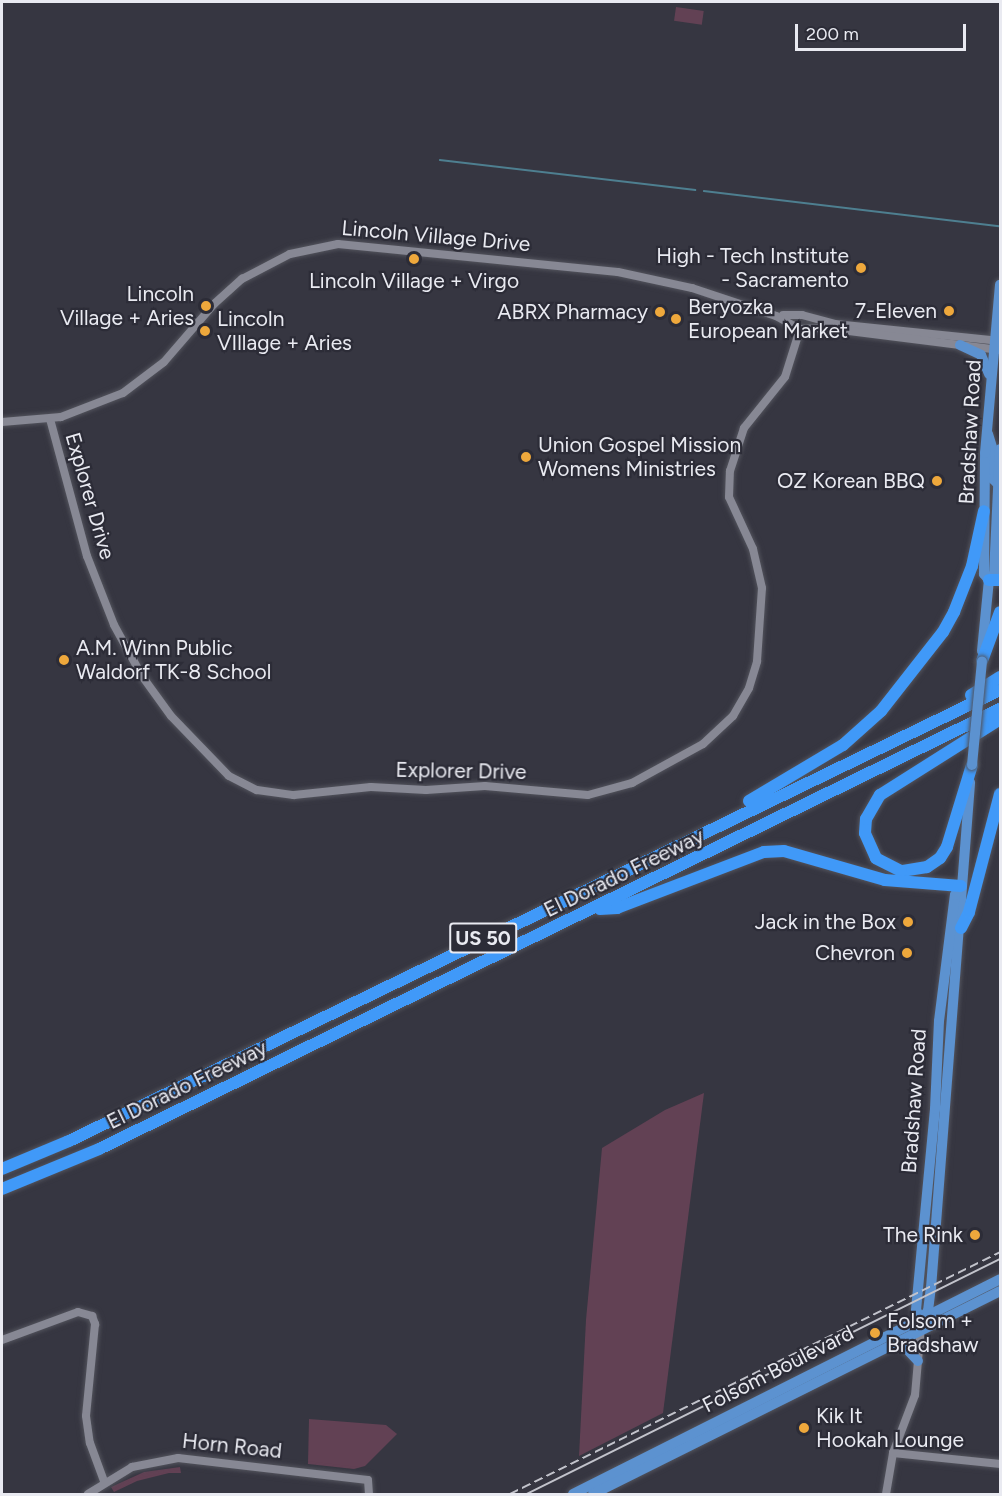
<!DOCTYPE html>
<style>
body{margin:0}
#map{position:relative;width:1002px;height:1496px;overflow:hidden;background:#363641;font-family:Figtree,sans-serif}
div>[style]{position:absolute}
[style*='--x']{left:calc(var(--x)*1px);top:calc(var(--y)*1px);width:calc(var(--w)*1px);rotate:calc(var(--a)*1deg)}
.green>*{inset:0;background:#624154;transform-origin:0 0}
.stream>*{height:1.5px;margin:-0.75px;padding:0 0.75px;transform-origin:0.75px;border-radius:0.75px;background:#4e7f90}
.roads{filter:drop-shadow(0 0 2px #52535c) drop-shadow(0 0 2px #52535c)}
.minor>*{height:8px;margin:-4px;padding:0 4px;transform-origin:4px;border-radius:4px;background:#878894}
.major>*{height:10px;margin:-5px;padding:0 5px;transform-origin:5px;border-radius:5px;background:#5c92d0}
.highway>*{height:12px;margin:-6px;padding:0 6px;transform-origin:6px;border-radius:6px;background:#4099f8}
.tram>*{height:1.5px;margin:-0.75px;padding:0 0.75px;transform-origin:0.75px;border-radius:0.75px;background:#c2c3cb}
.rail>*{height:1.5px;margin-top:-0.75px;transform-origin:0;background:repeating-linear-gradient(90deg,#c2c3cb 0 9px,transparent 0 13.5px)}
.bridges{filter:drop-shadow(0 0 2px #52535c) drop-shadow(0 0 2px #52535c)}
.major-bridge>*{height:10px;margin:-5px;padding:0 5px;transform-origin:5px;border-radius:5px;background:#5c92d0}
.dots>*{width:16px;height:16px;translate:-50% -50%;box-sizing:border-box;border:3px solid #2c2c37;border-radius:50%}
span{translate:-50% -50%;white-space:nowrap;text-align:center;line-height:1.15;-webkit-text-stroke:4.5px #2c2c37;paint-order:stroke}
.shield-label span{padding:2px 4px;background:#2c2c37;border:2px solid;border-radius:4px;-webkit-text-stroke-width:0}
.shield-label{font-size:20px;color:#e9eaf1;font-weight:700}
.street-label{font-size:21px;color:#e9eaf1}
.poi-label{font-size:21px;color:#e9eaf1}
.right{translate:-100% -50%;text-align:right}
.left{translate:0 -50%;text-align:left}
.frame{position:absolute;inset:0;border:3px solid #e9eaf1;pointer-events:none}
.scale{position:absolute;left:795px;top:24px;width:171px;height:27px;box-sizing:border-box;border:3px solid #e9eaf1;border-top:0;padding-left:8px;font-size:18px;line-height:21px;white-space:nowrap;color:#e9eaf1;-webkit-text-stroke:4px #2c2c37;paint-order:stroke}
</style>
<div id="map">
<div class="green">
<div style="left:676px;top:7px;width:28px;height:14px;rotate:8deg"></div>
<div style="clip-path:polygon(704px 1093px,663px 1413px,579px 1456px,586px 1320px,602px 1148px,665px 1110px)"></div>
<div style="clip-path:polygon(309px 1419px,386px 1425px,397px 1434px,365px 1466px,354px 1469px,308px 1464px)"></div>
<div style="clip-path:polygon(180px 1467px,182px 1479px,181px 1473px,169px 1473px,137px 1481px,114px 1492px,111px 1487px,144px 1472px)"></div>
</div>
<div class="stream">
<div style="--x:440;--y:160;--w:257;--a:6.7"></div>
<div style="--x:704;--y:191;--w:297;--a:6.8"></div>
</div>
<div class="roads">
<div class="minor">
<div style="--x:783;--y:315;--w:19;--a:0"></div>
<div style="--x:802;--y:315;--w:34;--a:15"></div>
<div style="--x:835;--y:324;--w:166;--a:5.9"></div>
<div style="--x:50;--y:419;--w:142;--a:74.9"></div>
<div style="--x:87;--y:556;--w:74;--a:68.6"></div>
<div style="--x:114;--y:625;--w:58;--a:61.2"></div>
<div style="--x:142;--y:676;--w:49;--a:54.1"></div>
<div style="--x:171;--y:716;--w:83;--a:46"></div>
<div style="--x:229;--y:776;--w:31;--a:27"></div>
<div style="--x:257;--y:790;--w:37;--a:8"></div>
<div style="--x:294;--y:795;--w:77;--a:-5.9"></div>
<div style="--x:371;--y:787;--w:55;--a:3.1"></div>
<div style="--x:426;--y:790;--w:59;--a:-3.9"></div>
<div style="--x:485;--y:786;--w:103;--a:5"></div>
<div style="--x:588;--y:795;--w:46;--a:-15.3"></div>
<div style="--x:632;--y:783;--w:81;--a:-28.8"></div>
<div style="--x:703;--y:744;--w:41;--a:-43"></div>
<div style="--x:733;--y:716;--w:32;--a:-60"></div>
<div style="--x:749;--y:688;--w:28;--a:-73"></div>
<div style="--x:757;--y:661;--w:73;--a:-86.1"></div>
<div style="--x:762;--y:588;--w:40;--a:-103"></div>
<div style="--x:753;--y:549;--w:57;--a:-114.8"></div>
<div style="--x:729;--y:497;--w:26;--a:-88"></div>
<div style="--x:730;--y:471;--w:45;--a:-72"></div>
<div style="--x:744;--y:428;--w:65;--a:-51.2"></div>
<div style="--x:785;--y:377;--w:50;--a:-72.6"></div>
<div style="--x:2;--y:422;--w:59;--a:-4.8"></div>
<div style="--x:61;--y:417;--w:66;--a:-21.2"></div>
<div style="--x:123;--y:393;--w:51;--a:-37.1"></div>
<div style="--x:164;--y:362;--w:77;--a:-49.2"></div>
<div style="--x:214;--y:304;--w:38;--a:-42"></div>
<div style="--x:242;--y:279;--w:54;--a:-27.5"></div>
<div style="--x:290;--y:254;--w:49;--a:-11.8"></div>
<div style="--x:338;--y:244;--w:281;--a:5.7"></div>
<div style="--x:618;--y:272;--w:76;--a:12.2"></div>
<div style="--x:692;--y:288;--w:89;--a:18.4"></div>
<div style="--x:776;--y:316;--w:26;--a:29"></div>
<div style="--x:799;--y:329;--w:26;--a:-2"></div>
<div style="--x:825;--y:328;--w:176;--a:7.2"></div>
<div style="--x:2;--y:1340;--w:81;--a:-20.2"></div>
<div style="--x:78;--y:1312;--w:15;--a:16"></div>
<div style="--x:92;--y:1316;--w:9;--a:69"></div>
<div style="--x:95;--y:1324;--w:92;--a:95.6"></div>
<div style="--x:86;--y:1416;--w:27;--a:82"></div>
<div style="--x:90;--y:1443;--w:40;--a:69.8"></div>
<div style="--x:893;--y:1453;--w:108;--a:5.9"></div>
<div style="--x:88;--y:1494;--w:52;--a:-31.5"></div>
<div style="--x:132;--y:1467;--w:47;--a:-11.1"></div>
<div style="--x:178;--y:1458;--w:191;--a:6.6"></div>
<div style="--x:368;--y:1480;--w:14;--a:86"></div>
<div style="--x:886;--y:1494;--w:42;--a:-80.3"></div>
<div style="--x:893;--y:1453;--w:62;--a:-69.2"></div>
<div style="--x:915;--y:1395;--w:69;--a:-85"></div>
</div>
<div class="major">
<div style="--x:960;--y:345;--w:23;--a:25"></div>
<div style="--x:981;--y:355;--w:21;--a:67"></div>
<div style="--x:988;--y:434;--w:17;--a:73"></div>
<div style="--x:993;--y:450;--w:29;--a:90"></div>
<div style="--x:993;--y:479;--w:8;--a:45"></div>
<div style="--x:989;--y:580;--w:8;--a:-130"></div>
<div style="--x:984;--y:574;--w:121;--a:-89.5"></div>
<div style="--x:985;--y:453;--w:169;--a:-84.9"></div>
<div style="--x:982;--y:651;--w:71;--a:-84.4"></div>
<div style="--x:989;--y:580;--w:8;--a:-50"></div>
<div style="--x:994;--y:574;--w:125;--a:-87.3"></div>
<div style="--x:921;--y:1319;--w:11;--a:-49"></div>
<div style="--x:928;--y:1311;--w:23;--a:-83"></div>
<div style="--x:931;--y:1288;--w:507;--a:-85.58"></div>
<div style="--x:921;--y:1319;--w:10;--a:-119"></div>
<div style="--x:916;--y:1310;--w:202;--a:-84.6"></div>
<div style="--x:935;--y:1109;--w:88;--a:-87.4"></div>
<div style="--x:939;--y:1021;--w:127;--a:-82.8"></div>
<div style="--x:955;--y:895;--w:11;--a:-56"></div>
<div style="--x:892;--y:1343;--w:14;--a:17"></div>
<div style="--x:905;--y:1347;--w:19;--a:47"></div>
<div style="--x:573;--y:1494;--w:478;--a:-26.7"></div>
<div style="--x:593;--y:1494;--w:455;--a:-26.5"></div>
</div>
<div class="highway">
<div style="--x:989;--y:580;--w:11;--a:0"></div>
<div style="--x:982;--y:661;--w:52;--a:-69.8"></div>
<div style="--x:971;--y:695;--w:34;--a:-32"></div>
<div style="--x:972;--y:765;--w:86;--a:107"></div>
<div style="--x:947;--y:847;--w:13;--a:122"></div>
<div style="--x:940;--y:858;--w:16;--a:145"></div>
<div style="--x:927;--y:867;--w:26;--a:171"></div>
<div style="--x:901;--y:871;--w:28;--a:-153"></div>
<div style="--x:876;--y:858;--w:27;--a:-114"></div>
<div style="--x:865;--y:833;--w:14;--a:-86"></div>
<div style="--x:866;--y:819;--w:28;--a:-60"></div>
<div style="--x:880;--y:795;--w:142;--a:-32.3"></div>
<div style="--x:749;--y:801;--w:109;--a:-30.8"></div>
<div style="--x:843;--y:745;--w:51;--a:-41.8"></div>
<div style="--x:881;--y:711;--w:100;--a:-51.9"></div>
<div style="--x:943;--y:632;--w:23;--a:-61"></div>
<div style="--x:954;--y:612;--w:49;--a:-68.6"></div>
<div style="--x:972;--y:566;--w:56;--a:-77.7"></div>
<div style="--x:600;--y:909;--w:17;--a:-3"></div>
<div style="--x:617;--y:908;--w:157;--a:-20.9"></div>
<div style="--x:764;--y:852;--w:20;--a:-3"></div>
<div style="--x:784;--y:851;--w:105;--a:16"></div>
<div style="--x:885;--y:880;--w:76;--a:4.5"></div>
<div style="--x:961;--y:928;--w:18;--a:-63"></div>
<div style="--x:969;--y:912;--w:122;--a:-75.3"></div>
<div style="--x:2;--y:1169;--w:73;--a:-22.7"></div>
<div style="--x:69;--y:1141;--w:1034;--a:-25.85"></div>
<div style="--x:2;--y:1189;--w:105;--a:-22.4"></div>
<div style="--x:99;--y:1149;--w:1003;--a:-26.03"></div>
</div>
</div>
<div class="tram">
<div style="--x:527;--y:1494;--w:528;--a:-26.42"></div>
</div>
<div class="rail">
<div style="--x:510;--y:1494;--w:547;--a:-26.28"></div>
</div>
<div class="bridges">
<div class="major-bridge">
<div style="--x:972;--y:765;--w:104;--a:-84.5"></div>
</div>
</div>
<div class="dots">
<div style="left:414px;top:259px;background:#eea83c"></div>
<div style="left:861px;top:268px;background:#eea83c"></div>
<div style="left:206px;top:306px;background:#eea83c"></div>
<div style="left:949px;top:311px;background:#eea83c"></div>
<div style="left:660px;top:312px;background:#eea83c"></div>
<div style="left:676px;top:319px;background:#eea83c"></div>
<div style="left:205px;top:331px;background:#eea83c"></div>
<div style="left:526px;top:457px;background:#eea83c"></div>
<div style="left:937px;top:481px;background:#eea83c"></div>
<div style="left:64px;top:660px;background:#eea83c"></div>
<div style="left:908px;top:922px;background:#eea83c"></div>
<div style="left:907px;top:953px;background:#eea83c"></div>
<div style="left:975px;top:1235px;background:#eea83c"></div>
<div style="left:875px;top:1333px;background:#eea83c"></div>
<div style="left:804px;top:1428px;background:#eea83c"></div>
</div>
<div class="shield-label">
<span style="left:483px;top:938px">US 50</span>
</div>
<div class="street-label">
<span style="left:436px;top:236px;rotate:5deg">Lincoln Village Drive</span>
<span style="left:970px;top:432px;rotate:-87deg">Bradshaw Road</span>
<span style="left:90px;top:496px;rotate:74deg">Explorer Drive</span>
<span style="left:461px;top:771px;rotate:1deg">Explorer Drive</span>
<span style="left:624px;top:873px;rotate:-26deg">El Dorado Freeway</span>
<span style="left:187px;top:1085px;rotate:-26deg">El Dorado Freeway</span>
<span style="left:914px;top:1101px;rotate:-86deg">Bradshaw Road</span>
<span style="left:778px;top:1369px;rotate:-27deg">Folsom Boulevard</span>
<span style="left:232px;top:1446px;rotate:6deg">Horn Road</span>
</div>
<div class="poi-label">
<span class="right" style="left:849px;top:268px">High - Tech Institute<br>- Sacramento</span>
<span style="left:414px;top:281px">Lincoln Village + Virgo</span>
<span class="right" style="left:194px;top:306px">Lincoln<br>Village + Aries</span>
<span class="left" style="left:688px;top:319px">Beryozka<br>European Market</span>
<span class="right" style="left:937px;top:311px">7-Eleven</span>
<span class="right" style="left:648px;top:312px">ABRX Pharmacy</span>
<span class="left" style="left:217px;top:331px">Lincoln<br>VIllage + Aries</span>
<span class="left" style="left:538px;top:457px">Union Gospel Mission<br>Womens Ministries</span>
<span class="right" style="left:925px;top:481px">OZ Korean BBQ</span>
<span class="left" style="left:76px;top:660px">A.M. Winn Public<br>Waldorf TK-8 School</span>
<span class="right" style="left:896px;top:922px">Jack in the Box</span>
<span class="right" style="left:895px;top:953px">Chevron</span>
<span class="right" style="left:963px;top:1235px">The Rink</span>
<span class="left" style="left:887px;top:1333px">Folsom +<br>Bradshaw</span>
<span class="left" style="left:816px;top:1428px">Kik It<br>Hookah Lounge</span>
</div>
<div class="frame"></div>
<div class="scale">200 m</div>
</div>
